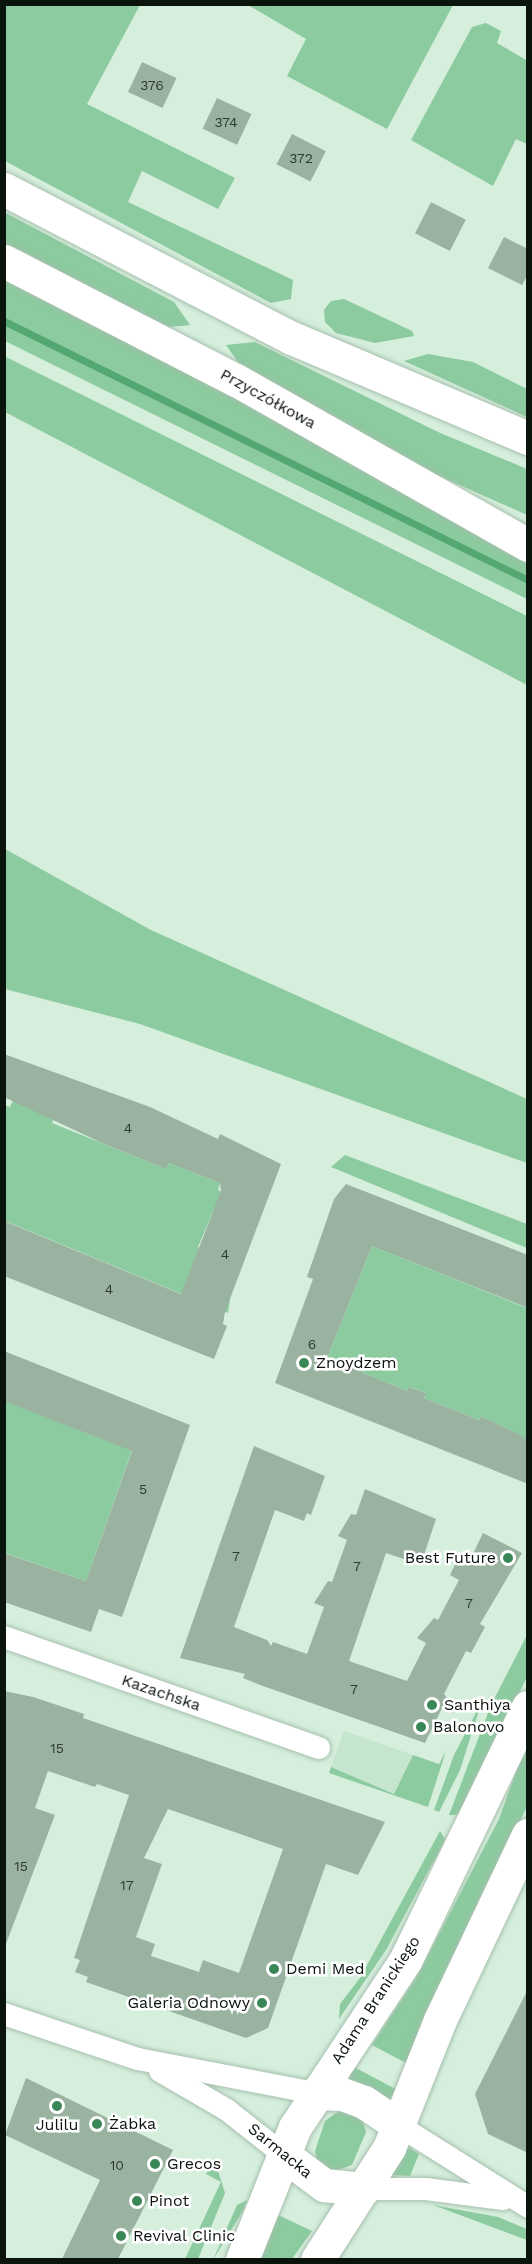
<!DOCTYPE html>
<meta charset="utf-8">
<style>
body{margin:0}
#map{position:relative;width:532px;height:2264px;overflow:hidden;background:#d6efdd;font-family:"Work Sans",sans-serif}
div>[style]{position:absolute}
[style*='--x']{left:calc(var(--x)*1px);top:calc(var(--y)*1px);width:calc(var(--w)*1px);rotate:calc(var(--a)*1deg)}
.built>*{inset:0;background:#c5e5ce}
.green>*{inset:0;background:#8cca9f;transform-origin:0 0}
.stream>*{height:7px;margin:-3.5px;padding:0 3.5px;transform-origin:3.5px;border-radius:3.5px;background:#54a772}
.building>*{inset:0;background:#9ab2a0;transform-origin:0 0}
.roads{filter:drop-shadow(0 0 2px #a7bfae) drop-shadow(0 0 2px #a7bfae)}
.minor>*{height:22px;margin:-11px;padding:0 11px;transform-origin:11px;border-radius:11px;background:#fff}
.secondary>*{height:33px;margin:-16.5px;padding:0 16.5px;transform-origin:16.5px;border-radius:16.5px;background:#fff}
.dots>*{width:16px;height:16px;translate:-50% -50%;box-sizing:border-box;border:3px solid #fff;border-radius:50%}
span{translate:-50% -50%;white-space:nowrap;text-align:center;line-height:1.15;-webkit-text-stroke:5px #fff;paint-order:stroke}
.number-label{font-size:14px;color:#2f3b32}
.number-label span{-webkit-text-stroke-width:0}
.street-label{font-size:16px;color:#0b130d}
.poi-label{font-size:16px;color:#0b130d}
.left{translate:0 -50%;text-align:left}
.right{translate:-100% -50%;text-align:right}
.frame{position:absolute;inset:0;border:6px solid #0b130d;pointer-events:none}
</style>
<div id="map">
<div class="built">
<div style="clip-path:polygon(344px 1731px,413px 1755px,394px 1794px,331px 1767px)"></div>
</div>
<div class="green">
<div style="clip-path:polygon(4px 5px,140px 5px,87px 104px,235px 178px,218px 209px,142px 171px,128px 202px,293px 280px,291px 299px,271px 303px,5px 161px)"></div>
<div style="clip-path:polygon(248px 5px,453px 5px,387px 129px,287px 76px,306px 39px)"></div>
<div style="clip-path:polygon(486px 23px,501px 31px,497px 43px,528px 61px,527px 144px,516px 139px,493px 186px,411px 140px,472px 27px)"></div>
<div style="clip-path:polygon(4px 212px,174px 302px,190px 325px,160px 328px,5px 247px)"></div>
<div style="clip-path:polygon(4px 280px,228px 393px,507px 550px,527px 564px,527px 599px,5px 341px)"></div>
<div style="clip-path:polygon(344px 299px,412px 331px,414px 336px,375px 343px,336px 333px,325px 322px,324px 310px,331px 301px)"></div>
<div style="clip-path:polygon(255px 342px,438px 432px,527px 469px,527px 515px,408px 462px,242px 368px,226px 345px)"></div>
<div style="clip-path:polygon(428px 354px,473px 362px,527px 389px,527px 417px,404px 361px)"></div>
<div style="clip-path:polygon(4px 356px,527px 616px,527px 685px,5px 412px)"></div>
<div style="clip-path:polygon(5px 849px,151px 930px,527px 1099px,527px 1163px,140px 1024px,5px 989px)"></div>
<div style="clip-path:polygon(13px 1100px,54px 1117px,52px 1123px,166px 1169px,169px 1163px,220px 1183px,218px 1190px,263px 1208px,214px 1209px,198px 1247px,201px 1252px,189px 1273px,205px 1279px,202px 1288px,230px 1299px,228px 1313px,5px 1221px,4px 1105px,10px 1107px)"></div>
<div style="clip-path:polygon(345px 1155px,527px 1224px,527px 1248px,331px 1167px)"></div>
<div style="clip-path:polygon(372px 1246px,527px 1308px,527px 1439px,481px 1416px,479px 1420px,424px 1398px,426px 1393px,410px 1387px,407px 1391px,327px 1358px)"></div>
<div style="clip-path:polygon(5px 1401px,107px 1441px,138px 1433px,86px 1581px,5px 1553px)"></div>
<div style="clip-path:polygon(527px 1635px,527px 1677px,458px 1815px,449px 1815px,491px 1705px)"></div>
<div style="clip-path:polygon(482px 1701px,460px 1770px,439px 1812px,434px 1810px,454px 1755px)"></div>
<div style="clip-path:polygon(527px 1741px,527px 1806px,408px 2064px,372px 2045px,416px 1978px,499px 1819px)"></div>
<div style="clip-path:polygon(446px 1751px,428px 1807px,329px 1773px,331px 1767px,394px 1794px,413px 1755px,439px 1764px)"></div>
<div style="clip-path:polygon(440px 1831px,445px 1839px,443px 1844px,386px 1950px,339px 2019px,340px 2004px,360px 1978px)"></div>
<div style="left:354px;top:2067px;width:47px;height:16px;rotate:28deg"></div>
<div style="clip-path:polygon(340px 2110px,363px 2121px,366px 2132px,352px 2165px,333px 2172px,317px 2160px,315px 2151px,325px 2121px)"></div>
<div style="clip-path:polygon(405px 2145px,419px 2154px,410px 2176px,392px 2175px)"></div>
<div style="clip-path:polygon(214px 2158px,225px 2193px,198px 2259px,185px 2259px,221px 2182px,206px 2174px)"></div>
<div style="clip-path:polygon(247px 2200px,244px 2209px,213px 2260px,237px 2205px)"></div>
<div style="clip-path:polygon(433px 2205px,498px 2217px,527px 2229px,527px 2240px)"></div>
<div style="clip-path:polygon(276px 2214px,312px 2231px,292px 2259px,258px 2260px)"></div>
</div>
<div class="stream">
<div style="--x:4;--y:321;--w:585;--a:26.3"></div>
</div>
<div class="building">
<div style="left:142px;top:62px;width:38px;height:33px;rotate:25deg"></div>
<div style="left:217px;top:98px;width:38px;height:34px;rotate:25deg"></div>
<div style="left:292px;top:134px;width:38px;height:34px;rotate:27deg"></div>
<div style="left:431px;top:202px;width:39px;height:35px;rotate:27deg"></div>
<div style="clip-path:polygon(504px 237px,528px 249px,528px 274px,522px 285px,488px 268px)"></div>
<div style="clip-path:polygon(4px 1054px,150px 1107px,218px 1139px,220px 1134px,281px 1164px,225px 1312px,223px 1324px,227px 1326px,214px 1359px,4px 1276px,4px 1221px,181px 1294px,221px 1191px,220px 1183px,169px 1163px,166px 1169px,102px 1143px,4px 1097px)"></div>
<div style="clip-path:polygon(346px 1184px,528px 1255px,528px 1308px,372px 1246px,327px 1358px,407px 1391px,409px 1387px,426px 1393px,424px 1398px,479px 1420px,481px 1416px,528px 1439px,528px 1484px,275px 1383px,313px 1279px,307px 1277px,334px 1199px)"></div>
<div style="clip-path:polygon(4px 1351px,190px 1425px,122px 1617px,99px 1609px,91px 1632px,4px 1602px,4px 1553px,86px 1581px,132px 1451px,4px 1401px)"></div>
<div style="clip-path:polygon(254px 1446px,325px 1476px,311px 1515px,307px 1513px,304px 1521px,275px 1510px,234px 1627px,267px 1640px,271px 1646px,273px 1642px,307px 1654px,324px 1607px,314px 1603px,328px 1581px,332px 1582px,347px 1540px,338px 1536px,351px 1514px,356px 1515px,365px 1489px,436px 1519px,422px 1561px,417px 1559px,415px 1563px,386px 1553px,349px 1661px,407px 1681px,426px 1643px,417px 1638px,434px 1618px,438px 1620px,459px 1580px,450px 1575px,461px 1552px,471px 1558px,483px 1533px,522px 1553px,480px 1624px,485px 1627px,471px 1653px,466px 1651px,444px 1694px,447px 1698px,425px 1743px,263px 1686px,243px 1678px,245px 1674px,180px 1658px)"></div>
<div style="clip-path:polygon(evenodd,4px 1691px,33px 1697px,84px 1714px,83px 1718px,385px 1822px,358px 1875px,326px 1864px,268px 2028px,246px 2038px,86px 1982px,88px 1977px,75px 1972px,80px 1960px,74px 1958px,129px 1795px,97px 1784px,95px 1787px,48px 1771px,35px 1808px,55px 1815px,4px 1949px,4px 1691px,168px 1809px,283px 1849px,239px 1973px,203px 1960px,199px 1972px,151px 1956px,155px 1944px,136px 1937px,162px 1864px,144px 1858px,168px 1809px)"></div>
<div style="clip-path:polygon(528px 1989px,528px 2153px,488px 2134px,475px 2094px)"></div>
<div style="clip-path:polygon(26px 2078px,173px 2150px,118px 2259px,62px 2259px,100px 2180px,5px 2135px)"></div>
</div>
<div class="roads">
<div class="minor">
<div style="--x:4;--y:1637;--w:334;--a:19.4"></div>
<div style="--x:4;--y:2014;--w:141;--a:18.6"></div>
<div style="--x:138;--y:2059;--w:180;--a:10.9"></div>
<div style="--x:160;--y:2071;--w:78;--a:30.2"></div>
<div style="--x:227;--y:2110;--w:74;--a:38.4"></div>
<div style="--x:398;--y:2125;--w:154;--a:32.2"></div>
<div style="--x:364;--y:2189;--w:62;--a:0"></div>
<div style="--x:426;--y:2189;--w:78;--a:7.4"></div>
</div>
<div class="secondary">
<div style="--x:4;--y:189;--w:324;--a:27.4"></div>
<div style="--x:292;--y:338;--w:256;--a:23"></div>
<div style="--x:4;--y:261;--w:261;--a:27.2"></div>
<div style="--x:236;--y:380;--w:335;--a:29.5"></div>
<div style="--x:315;--y:2093;--w:27;--a:2"></div>
<div style="--x:342;--y:2094;--w:23;--a:20"></div>
<div style="--x:364;--y:2102;--w:41;--a:34.1"></div>
<div style="--x:285;--y:2156;--w:49;--a:36.6"></div>
<div style="--x:324;--y:2185;--w:40;--a:5.7"></div>
<div style="--x:242;--y:2260;--w:143;--a:-68.3"></div>
<div style="--x:295;--y:2127;--w:201;--a:-56.5"></div>
<div style="--x:406;--y:1959;--w:280;--a:-64.2"></div>
<div style="--x:317;--y:2260;--w:133;--a:-57.3"></div>
<div style="--x:389;--y:2148;--w:138;--a:-68.3"></div>
<div style="--x:440;--y:2020;--w:205;--a:-64.6"></div>
</div>
</div>
<div class="dots">
<div style="left:304px;top:1363px;background:#398756"></div>
<div style="left:508px;top:1558px;background:#398756"></div>
<div style="left:432px;top:1705px;background:#398756"></div>
<div style="left:421px;top:1727px;background:#398756"></div>
<div style="left:274px;top:1969px;background:#398756"></div>
<div style="left:262px;top:2003px;background:#398756"></div>
<div style="left:57px;top:2106px;background:#398756"></div>
<div style="left:97px;top:2124px;background:#398756"></div>
<div style="left:155px;top:2164px;background:#398756"></div>
<div style="left:137px;top:2201px;background:#398756"></div>
<div style="left:121px;top:2236px;background:#398756"></div>
</div>
<div class="number-label">
<span style="left:152px;top:85px">376</span>
<span style="left:226px;top:122px">374</span>
<span style="left:301px;top:158px">372</span>
<span style="left:128px;top:1128px">4</span>
<span style="left:225px;top:1254px">4</span>
<span style="left:109px;top:1289px">4</span>
<span style="left:312px;top:1344px">6</span>
<span style="left:143px;top:1489px">5</span>
<span style="left:236px;top:1556px">7</span>
<span style="left:357px;top:1566px">7</span>
<span style="left:469px;top:1603px">7</span>
<span style="left:354px;top:1689px">7</span>
<span style="left:57px;top:1748px">15</span>
<span style="left:21px;top:1866px">15</span>
<span style="left:127px;top:1885px">17</span>
<span style="left:117px;top:2165px">10</span>
</div>
<div class="street-label">
<span style="left:268px;top:399px;rotate:29deg">Przyczółkowa</span>
<span style="left:161px;top:1693px;rotate:19deg">Kazachska</span>
<span style="left:376px;top:2000px;rotate:-57deg">Adama Branickiego</span>
<span style="left:280px;top:2151px;rotate:39deg">Sarmacka</span>
</div>
<div class="poi-label">
<span class="left" style="left:316px;top:1363px">Znoydzem</span>
<span class="right" style="left:496px;top:1558px">Best Future</span>
<span class="left" style="left:444px;top:1705px">Santhiya</span>
<span class="left" style="left:433px;top:1727px">Balonovo</span>
<span class="left" style="left:286px;top:1969px">Demi Med</span>
<span class="right" style="left:250px;top:2003px">Galeria Odnowy</span>
<span class="left" style="left:109px;top:2124px">Żabka</span>
<span style="left:57px;top:2125px">Julilu</span>
<span class="left" style="left:167px;top:2164px">Grecos</span>
<span class="left" style="left:149px;top:2201px">Pinot</span>
<span class="left" style="left:133px;top:2236px">Revival Clinic</span>
</div>
<div class="frame"></div>
</div>
